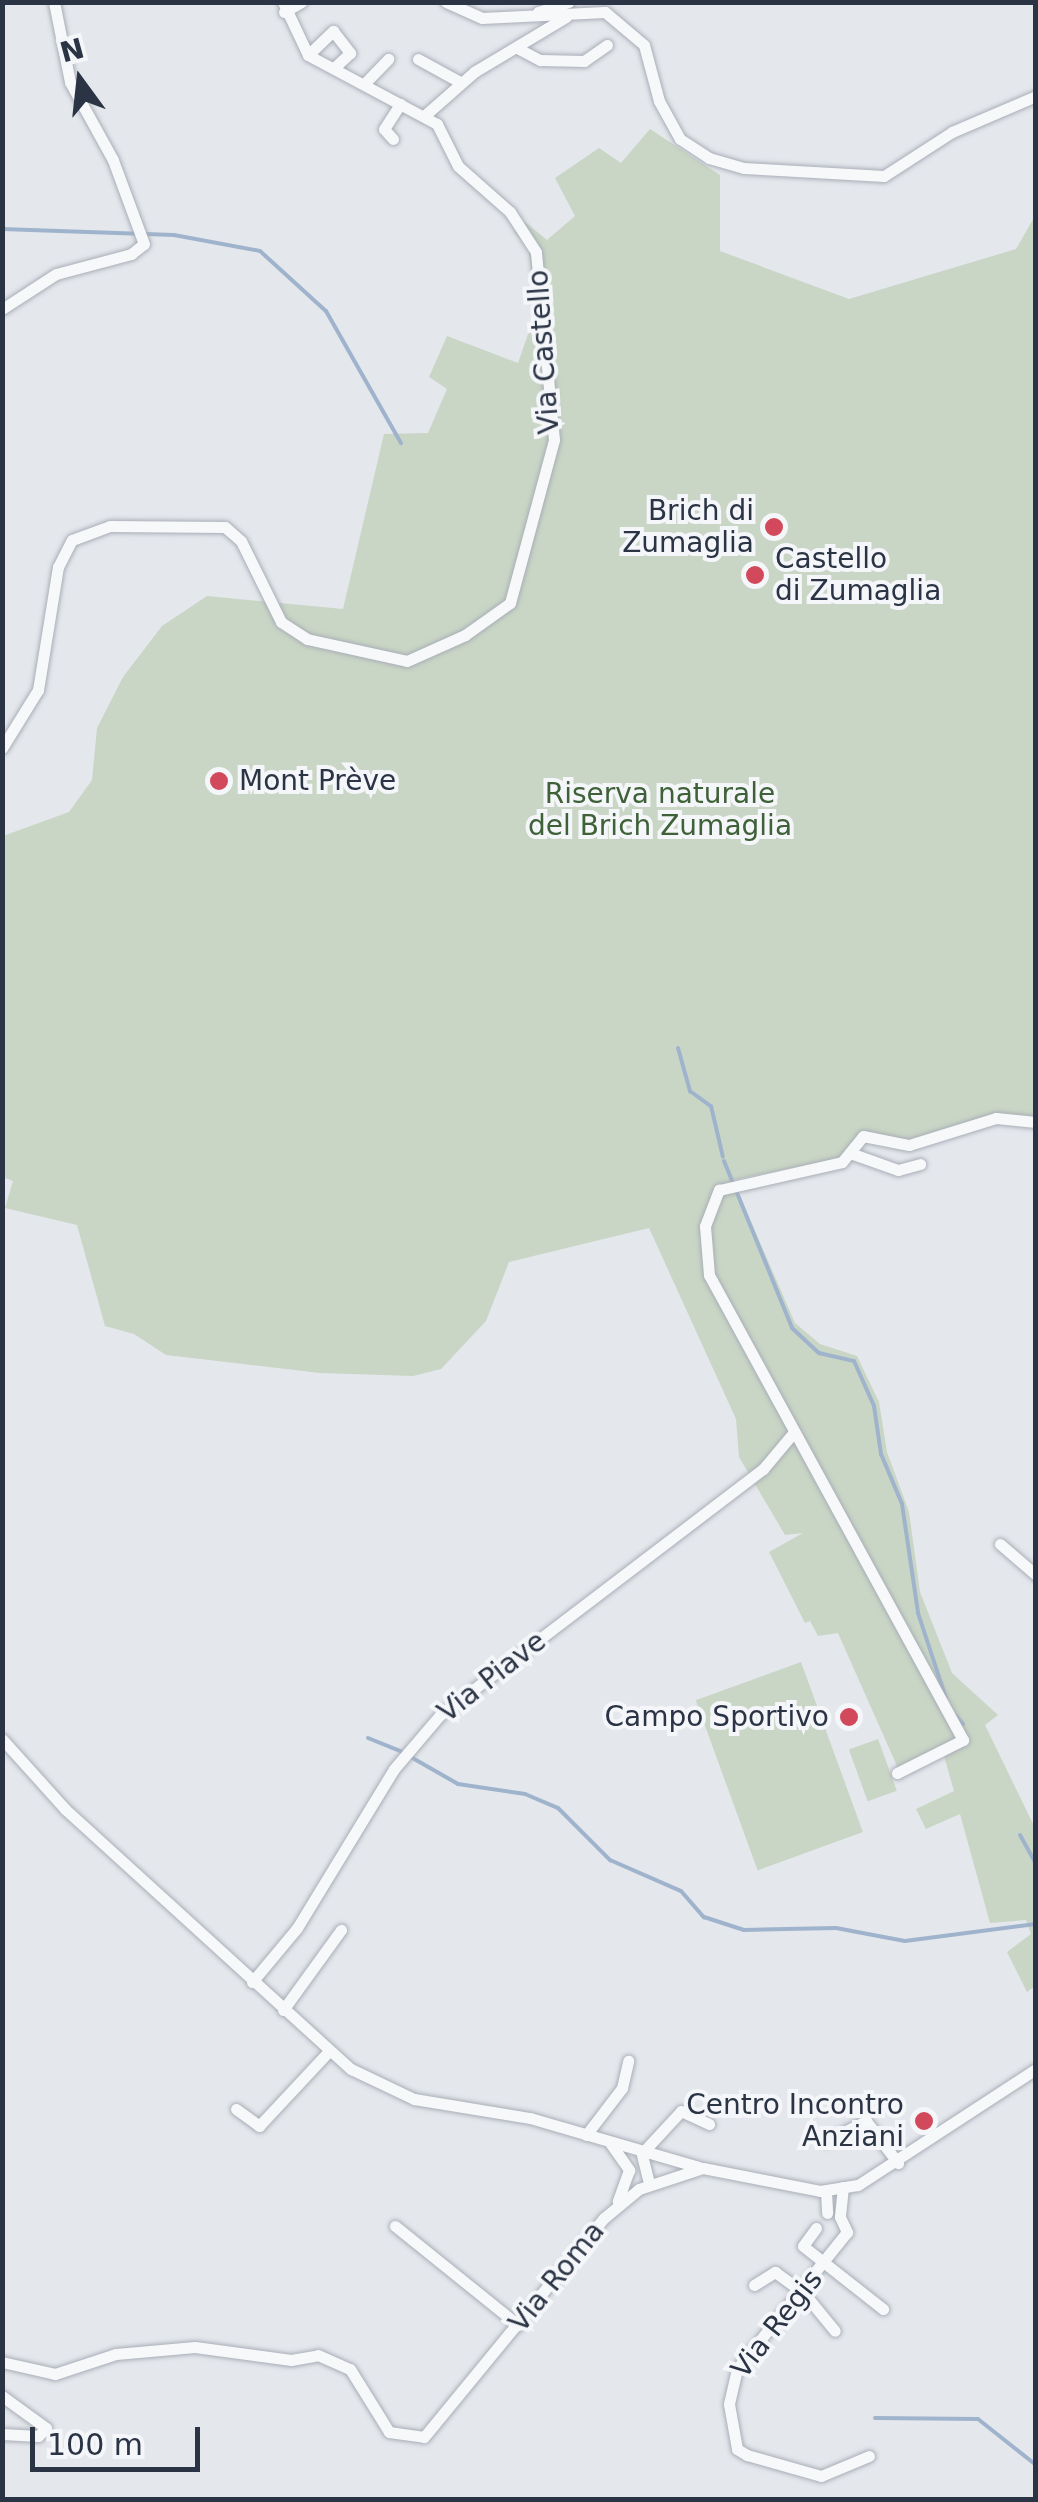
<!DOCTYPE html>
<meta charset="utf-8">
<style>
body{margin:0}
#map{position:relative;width:1038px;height:2502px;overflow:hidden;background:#e4e7ec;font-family:"DejaVu Sans",sans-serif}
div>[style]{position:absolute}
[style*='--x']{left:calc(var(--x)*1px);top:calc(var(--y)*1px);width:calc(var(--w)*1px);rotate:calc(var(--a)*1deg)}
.green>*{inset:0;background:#c9d6c5;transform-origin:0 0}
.stream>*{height:4px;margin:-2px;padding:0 2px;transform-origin:2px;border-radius:2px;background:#9fb4cc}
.roads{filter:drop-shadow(0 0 2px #a9aeb7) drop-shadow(0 0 2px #a9aeb7)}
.minor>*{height:11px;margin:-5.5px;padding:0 5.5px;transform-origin:5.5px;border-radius:5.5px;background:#f7f8fa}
.dots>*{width:28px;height:28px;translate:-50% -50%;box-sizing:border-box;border:5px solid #f4f6f9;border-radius:50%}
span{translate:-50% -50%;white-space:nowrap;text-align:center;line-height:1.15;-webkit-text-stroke:8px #f4f6f9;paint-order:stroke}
.street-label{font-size:28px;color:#2b3445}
.poi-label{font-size:28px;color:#2b3445}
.right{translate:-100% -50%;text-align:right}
.left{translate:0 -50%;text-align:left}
.park-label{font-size:28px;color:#3f6138}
.frame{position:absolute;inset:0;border:5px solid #2b3445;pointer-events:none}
.north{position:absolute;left:30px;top:30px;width:100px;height:100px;-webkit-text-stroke:8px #f4f6f9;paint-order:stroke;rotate:345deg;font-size:28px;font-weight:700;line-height:40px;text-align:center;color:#2b3445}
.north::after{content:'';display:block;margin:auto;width:35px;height:45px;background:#2b3445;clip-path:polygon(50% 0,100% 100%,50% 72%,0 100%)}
.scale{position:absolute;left:30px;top:2427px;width:170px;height:45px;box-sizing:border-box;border:5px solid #2b3445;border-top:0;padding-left:12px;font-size:30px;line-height:35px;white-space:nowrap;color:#2b3445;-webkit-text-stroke:8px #f4f6f9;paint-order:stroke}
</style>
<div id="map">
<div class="green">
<div style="clip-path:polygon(650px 129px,720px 175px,720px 251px,849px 299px,1016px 249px,1035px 216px,1035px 1118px,908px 1141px,861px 1132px,841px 1158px,733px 1180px,795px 1323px,820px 1344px,857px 1356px,879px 1402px,887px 1452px,909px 1512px,920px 1592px,952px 1673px,998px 1715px,985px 1725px,1035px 1828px,1035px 1986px,1027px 1992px,1007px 1952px,1031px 1934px,1026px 1920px,990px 1923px,960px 1814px,926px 1829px,916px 1809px,954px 1791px,944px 1756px,901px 1775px,838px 1633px,818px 1636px,810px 1621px,805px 1623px,769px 1552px,803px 1533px,785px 1535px,739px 1457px,736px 1419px,649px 1228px,509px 1262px,486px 1321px,441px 1369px,413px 1376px,320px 1373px,166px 1355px,134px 1334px,105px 1326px,77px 1225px,5px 1208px,13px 1181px,3px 1177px,3px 836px,69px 812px,92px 780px,97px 728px,123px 677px,162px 626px,207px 596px,343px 609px,384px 434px,428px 433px,447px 389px,429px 377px,447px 336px,518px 363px,537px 308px,528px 247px,514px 232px,525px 222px,547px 240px,575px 216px,555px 178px,599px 148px,621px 163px)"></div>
<div style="left:801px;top:1662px;width:181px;height:112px;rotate:70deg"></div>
<div style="left:878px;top:1739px;width:55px;height:31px;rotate:70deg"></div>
</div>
<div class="stream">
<div style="--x:2;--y:229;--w:172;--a:2"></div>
<div style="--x:174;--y:235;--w:87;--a:10.5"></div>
<div style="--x:260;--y:251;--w:89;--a:42.3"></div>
<div style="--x:326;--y:311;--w:152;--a:60.4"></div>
<div style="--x:678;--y:1048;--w:45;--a:74.4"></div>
<div style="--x:690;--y:1091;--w:26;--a:36"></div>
<div style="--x:711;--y:1106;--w:52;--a:76.8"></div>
<div style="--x:724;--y:1161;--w:180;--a:67.8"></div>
<div style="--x:792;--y:1328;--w:37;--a:43"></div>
<div style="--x:819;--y:1353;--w:36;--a:13"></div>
<div style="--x:854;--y:1361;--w:49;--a:66"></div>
<div style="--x:874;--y:1406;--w:49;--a:81.7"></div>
<div style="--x:881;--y:1454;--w:54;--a:67.2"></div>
<div style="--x:902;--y:1504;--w:110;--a:81.6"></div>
<div style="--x:918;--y:1613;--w:89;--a:71.8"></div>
<div style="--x:955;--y:1715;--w:12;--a:48"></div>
<div style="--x:368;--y:1738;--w:37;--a:22"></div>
<div style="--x:409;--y:1756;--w:56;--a:29.7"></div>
<div style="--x:458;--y:1784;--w:68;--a:8.5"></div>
<div style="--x:525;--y:1794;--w:36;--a:23"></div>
<div style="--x:558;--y:1808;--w:74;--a:45"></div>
<div style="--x:610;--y:1860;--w:77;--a:23.6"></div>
<div style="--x:681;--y:1891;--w:35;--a:49"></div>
<div style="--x:704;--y:1917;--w:42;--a:18"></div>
<div style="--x:744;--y:1930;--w:92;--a:-1.2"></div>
<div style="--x:836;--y:1928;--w:70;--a:10.7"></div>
<div style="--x:905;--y:1941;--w:132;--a:-7.4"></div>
<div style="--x:1020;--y:1835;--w:33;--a:61"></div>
<div style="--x:875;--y:2418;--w:103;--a:0.6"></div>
<div style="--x:978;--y:2419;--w:74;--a:38.4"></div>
</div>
<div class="roads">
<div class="minor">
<div style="--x:446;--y:2;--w:39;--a:24"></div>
<div style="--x:482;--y:18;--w:123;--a:-2.8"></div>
<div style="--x:605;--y:12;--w:51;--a:40.2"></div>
<div style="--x:644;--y:45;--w:58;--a:75"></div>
<div style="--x:659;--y:101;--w:43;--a:61.1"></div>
<div style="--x:680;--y:139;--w:35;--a:33"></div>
<div style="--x:709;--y:158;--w:36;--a:16"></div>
<div style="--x:744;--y:168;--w:140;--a:3.3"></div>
<div style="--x:884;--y:176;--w:81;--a:-32.9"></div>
<div style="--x:952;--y:132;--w:91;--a:-23.2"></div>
<div style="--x:284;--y:12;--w:20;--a:-30"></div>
<div style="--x:538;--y:12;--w:32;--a:-18"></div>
<div style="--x:519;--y:49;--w:24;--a:28"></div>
<div style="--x:540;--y:60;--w:44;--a:1.3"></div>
<div style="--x:584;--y:61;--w:28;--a:-35"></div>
<div style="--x:308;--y:55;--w:35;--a:-44"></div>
<div style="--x:333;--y:31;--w:28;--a:52"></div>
<div style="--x:350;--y:53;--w:21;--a:137"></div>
<div style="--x:418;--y:59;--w:48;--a:28.7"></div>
<div style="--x:364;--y:84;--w:35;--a:-46"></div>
<div style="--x:424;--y:116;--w:67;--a:-41.3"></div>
<div style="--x:474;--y:72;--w:107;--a:-30.9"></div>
<div style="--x:393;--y:139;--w:13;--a:-132"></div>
<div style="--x:384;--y:129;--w:30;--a:-57"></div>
<div style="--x:2;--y:309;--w:64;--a:-32.9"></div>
<div style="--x:56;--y:274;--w:78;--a:-14.9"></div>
<div style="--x:131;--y:254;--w:16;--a:-38"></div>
<div style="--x:144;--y:244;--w:90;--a:-110.3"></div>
<div style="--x:113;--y:160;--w:89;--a:-118.9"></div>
<div style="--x:70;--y:82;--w:82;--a:-101.3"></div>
<div style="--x:2;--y:748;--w:68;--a:-58.2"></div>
<div style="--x:38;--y:690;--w:125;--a:-80.8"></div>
<div style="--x:58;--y:567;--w:30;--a:-63"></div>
<div style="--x:72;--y:540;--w:40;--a:-20.2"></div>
<div style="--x:110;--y:526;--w:115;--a:0.5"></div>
<div style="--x:225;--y:527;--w:21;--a:41"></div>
<div style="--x:241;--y:541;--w:90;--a:63.7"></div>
<div style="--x:281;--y:622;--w:31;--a:33"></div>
<div style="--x:307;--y:639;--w:102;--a:12.4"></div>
<div style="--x:407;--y:661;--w:64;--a:-24.1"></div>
<div style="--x:465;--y:635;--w:55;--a:-35.4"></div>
<div style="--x:510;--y:603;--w:169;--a:-74.9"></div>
<div style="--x:554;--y:440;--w:189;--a:-95.5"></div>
<div style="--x:536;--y:252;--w:48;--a:-123"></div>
<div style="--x:510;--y:212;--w:69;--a:-138.5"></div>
<div style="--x:458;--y:166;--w:47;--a:-116.6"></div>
<div style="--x:437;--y:124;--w:146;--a:-151.9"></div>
<div style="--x:308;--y:55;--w:59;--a:-115.3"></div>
<div style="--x:853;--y:1154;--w:48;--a:19.6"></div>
<div style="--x:898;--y:1170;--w:23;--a:-15"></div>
<div style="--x:1000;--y:1544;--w:48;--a:40.7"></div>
<div style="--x:2;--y:1739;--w:94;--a:48"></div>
<div style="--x:65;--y:1809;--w:387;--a:42.3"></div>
<div style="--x:351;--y:2069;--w:70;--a:25.5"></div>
<div style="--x:414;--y:2099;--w:118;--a:9.3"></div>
<div style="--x:530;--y:2118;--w:176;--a:16.2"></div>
<div style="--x:897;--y:1773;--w:74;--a:-26.6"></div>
<div style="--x:963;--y:1740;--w:530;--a:-118.64"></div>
<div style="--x:709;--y:1275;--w:49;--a:-94.7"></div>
<div style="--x:705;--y:1226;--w:39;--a:-69"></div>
<div style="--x:719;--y:1190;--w:126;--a:-12.8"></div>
<div style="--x:842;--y:1162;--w:33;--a:-51"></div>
<div style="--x:863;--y:1136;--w:47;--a:11.1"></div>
<div style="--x:909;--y:1145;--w:91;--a:-17.2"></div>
<div style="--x:996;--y:1118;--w:40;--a:5.7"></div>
<div style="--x:252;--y:1982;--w:70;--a:-50.2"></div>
<div style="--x:297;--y:1928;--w:186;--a:-58.6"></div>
<div style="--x:394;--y:1769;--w:71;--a:-49.6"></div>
<div style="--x:440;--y:1715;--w:406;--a:-37.3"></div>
<div style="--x:763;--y:1469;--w:48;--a:-50"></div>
<div style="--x:283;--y:2010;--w:99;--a:-54.1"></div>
<div style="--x:236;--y:2109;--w:29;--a:36"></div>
<div style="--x:259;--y:2126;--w:101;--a:-47"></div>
<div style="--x:586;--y:2135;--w:59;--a:-52.5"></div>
<div style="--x:622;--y:2088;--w:28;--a:-77"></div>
<div style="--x:826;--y:2141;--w:45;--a:-26.6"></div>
<div style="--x:866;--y:2121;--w:53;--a:52.7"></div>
<div style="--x:611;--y:2144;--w:32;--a:55"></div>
<div style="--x:629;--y:2170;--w:33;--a:110"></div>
<div style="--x:641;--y:2151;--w:34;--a:76"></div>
<div style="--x:644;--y:2151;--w:54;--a:-47.2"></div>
<div style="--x:681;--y:2111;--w:31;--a:25"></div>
<div style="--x:843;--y:2187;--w:30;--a:96"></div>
<div style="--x:840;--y:2217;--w:17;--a:65"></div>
<div style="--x:847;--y:2232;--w:176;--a:128.8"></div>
<div style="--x:737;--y:2369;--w:36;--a:103"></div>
<div style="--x:729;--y:2404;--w:46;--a:79.9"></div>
<div style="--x:737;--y:2449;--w:12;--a:31"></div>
<div style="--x:747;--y:2455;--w:77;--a:15.8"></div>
<div style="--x:821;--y:2476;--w:52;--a:-22.6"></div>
<div style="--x:826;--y:2191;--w:22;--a:87"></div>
<div style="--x:395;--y:2226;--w:158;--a:38.8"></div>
<div style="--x:816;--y:2228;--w:22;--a:126"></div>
<div style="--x:803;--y:2246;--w:102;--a:38.2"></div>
<div style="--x:754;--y:2285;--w:25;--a:-32"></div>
<div style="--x:775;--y:2272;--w:34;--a:36"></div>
<div style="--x:803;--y:2292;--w:50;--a:50.6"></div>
<div style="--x:2;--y:2362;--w:54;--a:12.8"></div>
<div style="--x:55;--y:2374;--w:64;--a:-18.2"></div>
<div style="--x:116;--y:2354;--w:79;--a:-5.1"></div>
<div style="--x:195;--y:2347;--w:97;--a:7.7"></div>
<div style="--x:291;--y:2360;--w:27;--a:-10"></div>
<div style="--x:318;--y:2355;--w:35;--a:24"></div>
<div style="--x:350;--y:2369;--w:74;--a:58.2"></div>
<div style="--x:389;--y:2432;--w:35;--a:8"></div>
<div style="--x:424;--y:2437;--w:283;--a:-50.6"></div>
<div style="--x:604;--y:2218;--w:45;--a:-39.6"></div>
<div style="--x:639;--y:2189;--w:67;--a:-18.2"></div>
<div style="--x:703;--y:2168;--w:119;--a:11.1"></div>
<div style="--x:820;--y:2191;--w:38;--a:-9"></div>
<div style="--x:858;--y:2185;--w:212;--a:-33.1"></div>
<div style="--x:2;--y:2396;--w:54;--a:36"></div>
<div style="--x:46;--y:2428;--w:11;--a:135"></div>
<div style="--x:38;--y:2436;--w:36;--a:-177"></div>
</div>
</div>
<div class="dots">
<div style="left:774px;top:527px;background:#d1495b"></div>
<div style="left:755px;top:575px;background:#d1495b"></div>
<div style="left:219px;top:781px;background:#d1495b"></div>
<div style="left:849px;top:1717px;background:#d1495b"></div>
<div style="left:924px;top:2121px;background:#d1495b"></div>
</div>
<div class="street-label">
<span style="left:544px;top:352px;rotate:-94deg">Via Castello</span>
<span style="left:492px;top:1677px;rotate:-38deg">Via Piave</span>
<span style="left:557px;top:2277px;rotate:-51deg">Via Roma</span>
<span style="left:777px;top:2324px;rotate:-52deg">Via Regis</span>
</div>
<div class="poi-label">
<span class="right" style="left:754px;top:527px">Brich di<br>Zumaglia</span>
<span class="left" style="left:775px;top:575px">Castello<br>di Zumaglia</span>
<span class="left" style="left:239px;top:781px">Mont Prève</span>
<span class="right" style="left:829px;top:1717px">Campo Sportivo</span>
<span class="right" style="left:904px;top:2121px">Centro Incontro<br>Anziani</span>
</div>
<div class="park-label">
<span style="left:660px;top:810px">Riserva naturale<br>del Brich Zumaglia</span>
</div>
<div class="frame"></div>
<div class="north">N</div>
<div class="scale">100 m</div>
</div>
